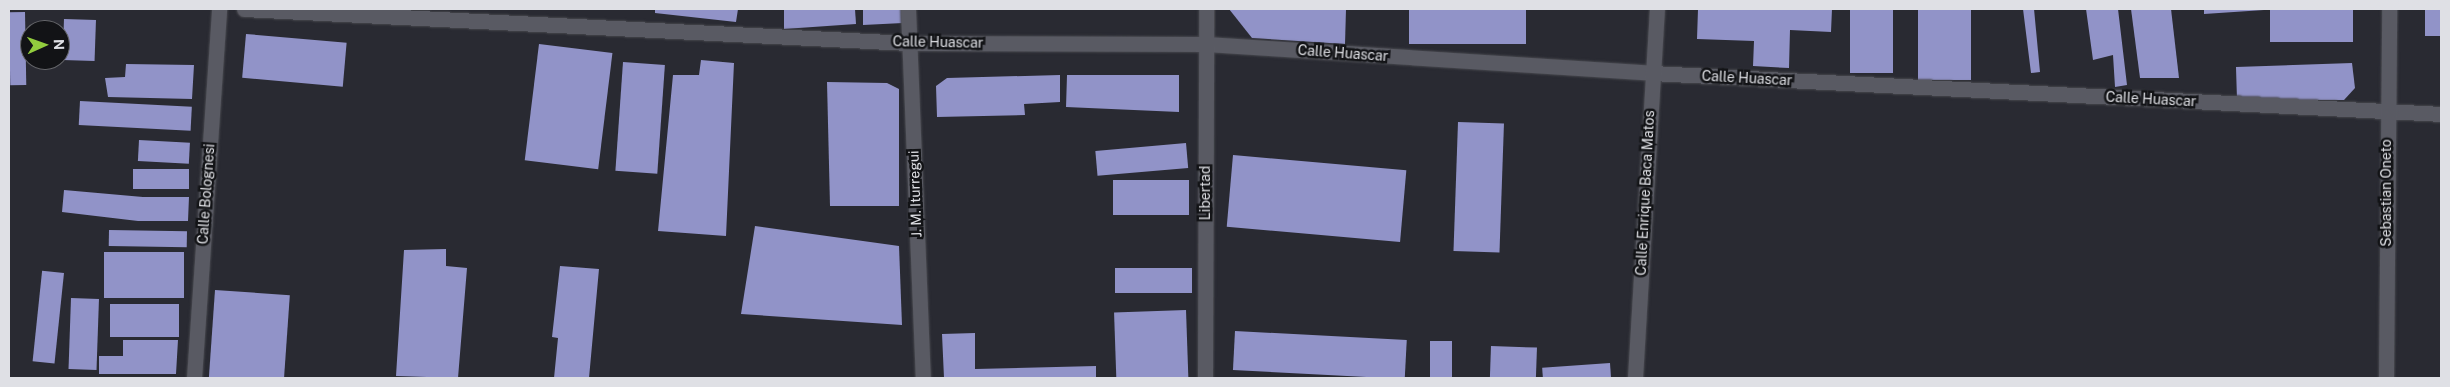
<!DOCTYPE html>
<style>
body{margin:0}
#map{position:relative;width:2450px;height:387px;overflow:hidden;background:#292a32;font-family:"Public Sans",sans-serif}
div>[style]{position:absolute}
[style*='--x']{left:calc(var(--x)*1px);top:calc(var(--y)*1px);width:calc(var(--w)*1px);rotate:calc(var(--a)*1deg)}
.building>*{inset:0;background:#9193c8;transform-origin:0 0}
.roads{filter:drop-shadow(0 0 1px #47484e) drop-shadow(0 0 1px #47484e)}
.minor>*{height:15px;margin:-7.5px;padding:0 7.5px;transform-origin:7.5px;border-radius:7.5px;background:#595a63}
span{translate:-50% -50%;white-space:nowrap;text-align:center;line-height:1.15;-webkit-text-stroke:5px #121316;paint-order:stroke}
.street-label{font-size:14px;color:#dfe0e5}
.frame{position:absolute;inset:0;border:10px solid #dfe0e5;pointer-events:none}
.north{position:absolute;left:20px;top:20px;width:50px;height:50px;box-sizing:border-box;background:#121316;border:1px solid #646569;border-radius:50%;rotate:88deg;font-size:14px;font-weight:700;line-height:20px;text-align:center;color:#dfe0e5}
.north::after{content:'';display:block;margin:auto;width:18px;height:22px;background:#92cd3e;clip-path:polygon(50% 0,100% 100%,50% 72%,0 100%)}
</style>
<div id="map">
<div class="building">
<div style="clip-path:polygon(655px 9px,738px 9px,736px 22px,655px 13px)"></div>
<div style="clip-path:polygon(784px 9px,855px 9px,856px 24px,784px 29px)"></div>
<div style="clip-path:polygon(863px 9px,902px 9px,903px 23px,863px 25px)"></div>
<div style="clip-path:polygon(1229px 9px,1346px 9px,1345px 44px,1252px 38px)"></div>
<div style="left:1409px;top:9px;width:117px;height:35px"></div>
<div style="clip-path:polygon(1698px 9px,1832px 9px,1831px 32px,1790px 30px,1789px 68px,1753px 66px,1754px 41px,1697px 39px)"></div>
<div style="left:1850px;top:9px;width:43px;height:64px"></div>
<div style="left:1918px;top:9px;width:53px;height:71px"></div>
<div style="clip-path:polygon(2023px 9px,2034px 9px,2040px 72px,2031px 73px)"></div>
<div style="clip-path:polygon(2086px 9px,2118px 9px,2127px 85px,2115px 87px,2113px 55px,2093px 60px)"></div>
<div style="clip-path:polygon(2131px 9px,2171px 9px,2179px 78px,2140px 78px)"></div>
<div style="clip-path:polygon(2204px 9px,2264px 9px,2264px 10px,2204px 14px)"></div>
<div style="left:2270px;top:9px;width:83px;height:33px"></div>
<div style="left:2425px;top:9px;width:16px;height:27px"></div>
<div style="left:25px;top:12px;width:73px;height:16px;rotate:89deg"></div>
<div style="left:64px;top:19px;width:32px;height:41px;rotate:2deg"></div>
<div style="left:246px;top:34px;width:101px;height:44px;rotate:5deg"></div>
<div style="left:539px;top:44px;width:74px;height:117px;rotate:7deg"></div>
<div style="clip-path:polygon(701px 60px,734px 63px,726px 236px,658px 231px,673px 75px,699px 75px)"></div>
<div style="left:623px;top:62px;width:42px;height:109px;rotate:4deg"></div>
<div style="clip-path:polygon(2352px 63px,2355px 88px,2344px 100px,2237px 100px,2236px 67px)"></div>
<div style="clip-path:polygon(126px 64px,194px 65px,192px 99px,108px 97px,105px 78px,125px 77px)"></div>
<div style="clip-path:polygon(1060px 75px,1060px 102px,1024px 104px,1025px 115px,937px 117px,936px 86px,947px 78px)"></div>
<div style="clip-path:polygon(1067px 75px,1179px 75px,1179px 112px,1066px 107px)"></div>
<div style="clip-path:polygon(827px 82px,887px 83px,899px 89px,899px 206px,830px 206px)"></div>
<div style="left:80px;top:101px;width:112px;height:24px;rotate:3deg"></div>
<div style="left:1458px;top:122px;width:46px;height:129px;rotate:2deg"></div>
<div style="left:139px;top:140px;width:51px;height:21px;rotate:3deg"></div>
<div style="left:1186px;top:143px;width:25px;height:91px;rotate:85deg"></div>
<div style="left:1233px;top:155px;width:174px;height:72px;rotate:5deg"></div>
<div style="left:133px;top:169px;width:56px;height:20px"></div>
<div style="left:1189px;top:180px;width:35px;height:76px;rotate:90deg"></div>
<div style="clip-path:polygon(64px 190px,143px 197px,189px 197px,188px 221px,138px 221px,62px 212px)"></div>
<div style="clip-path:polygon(755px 226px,899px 246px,902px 325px,741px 314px)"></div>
<div style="left:109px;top:230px;width:78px;height:16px;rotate:1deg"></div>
<div style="clip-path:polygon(446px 249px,446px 266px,467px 268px,458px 378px,396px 376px,404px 250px)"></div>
<div style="left:104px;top:252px;width:80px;height:46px"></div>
<div style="clip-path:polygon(560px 266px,599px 269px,589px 378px,554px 378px,558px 338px,552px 337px)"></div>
<div style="left:1115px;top:268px;width:77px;height:25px"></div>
<div style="left:64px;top:273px;width:91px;height:22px;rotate:96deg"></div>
<div style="left:215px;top:290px;width:75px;height:88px;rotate:4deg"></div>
<div style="left:71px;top:298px;width:28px;height:71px;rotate:2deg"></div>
<div style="left:110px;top:304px;width:69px;height:33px"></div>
<div style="left:1186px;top:310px;width:68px;height:72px;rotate:88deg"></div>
<div style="left:1235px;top:331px;width:172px;height:39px;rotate:3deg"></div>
<div style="clip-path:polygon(975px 333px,975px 369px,1096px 366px,1096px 378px,944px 378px,942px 334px)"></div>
<div style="clip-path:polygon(123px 340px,178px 340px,176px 374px,99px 374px,99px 356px,123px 356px)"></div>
<div style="left:1430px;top:341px;width:22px;height:37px"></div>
<div style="left:1491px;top:346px;width:46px;height:32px;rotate:2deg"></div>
<div style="left:1610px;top:363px;width:15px;height:68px;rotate:86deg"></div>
</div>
<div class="roads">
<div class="minor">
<div style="--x:244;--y:9;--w:666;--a:2.93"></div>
<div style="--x:909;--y:43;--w:297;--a:0.2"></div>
<div style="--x:1206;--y:44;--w:447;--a:3.7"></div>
<div style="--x:1652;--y:73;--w:790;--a:2.97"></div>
<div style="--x:908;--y:9;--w:369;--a:87.7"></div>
<div style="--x:194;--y:378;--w:370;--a:-86.1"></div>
<div style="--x:1205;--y:378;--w:369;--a:-89.8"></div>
<div style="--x:1635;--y:378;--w:370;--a:-86.6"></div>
<div style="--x:2386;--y:378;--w:369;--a:-89.5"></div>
</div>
</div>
<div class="street-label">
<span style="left:938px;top:42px;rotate:1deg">Calle Huascar</span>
<span style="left:1343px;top:53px;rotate:4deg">Calle Huascar</span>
<span style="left:1747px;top:78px;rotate:3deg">Calle Huascar</span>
<span style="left:2151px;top:99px;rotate:3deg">Calle Huascar</span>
<span style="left:1205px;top:193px;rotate:-90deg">Libertad</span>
<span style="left:1645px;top:193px;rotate:-87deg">Calle Enrique Baca Matos</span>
<span style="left:2386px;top:193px;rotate:-90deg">Sebastian Oneto</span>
<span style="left:206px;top:194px;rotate:-86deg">Calle Bolognesi</span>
<span style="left:915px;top:194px;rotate:-92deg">J. M. Iturregui</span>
</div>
<div class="frame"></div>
<div class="north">N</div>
</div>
